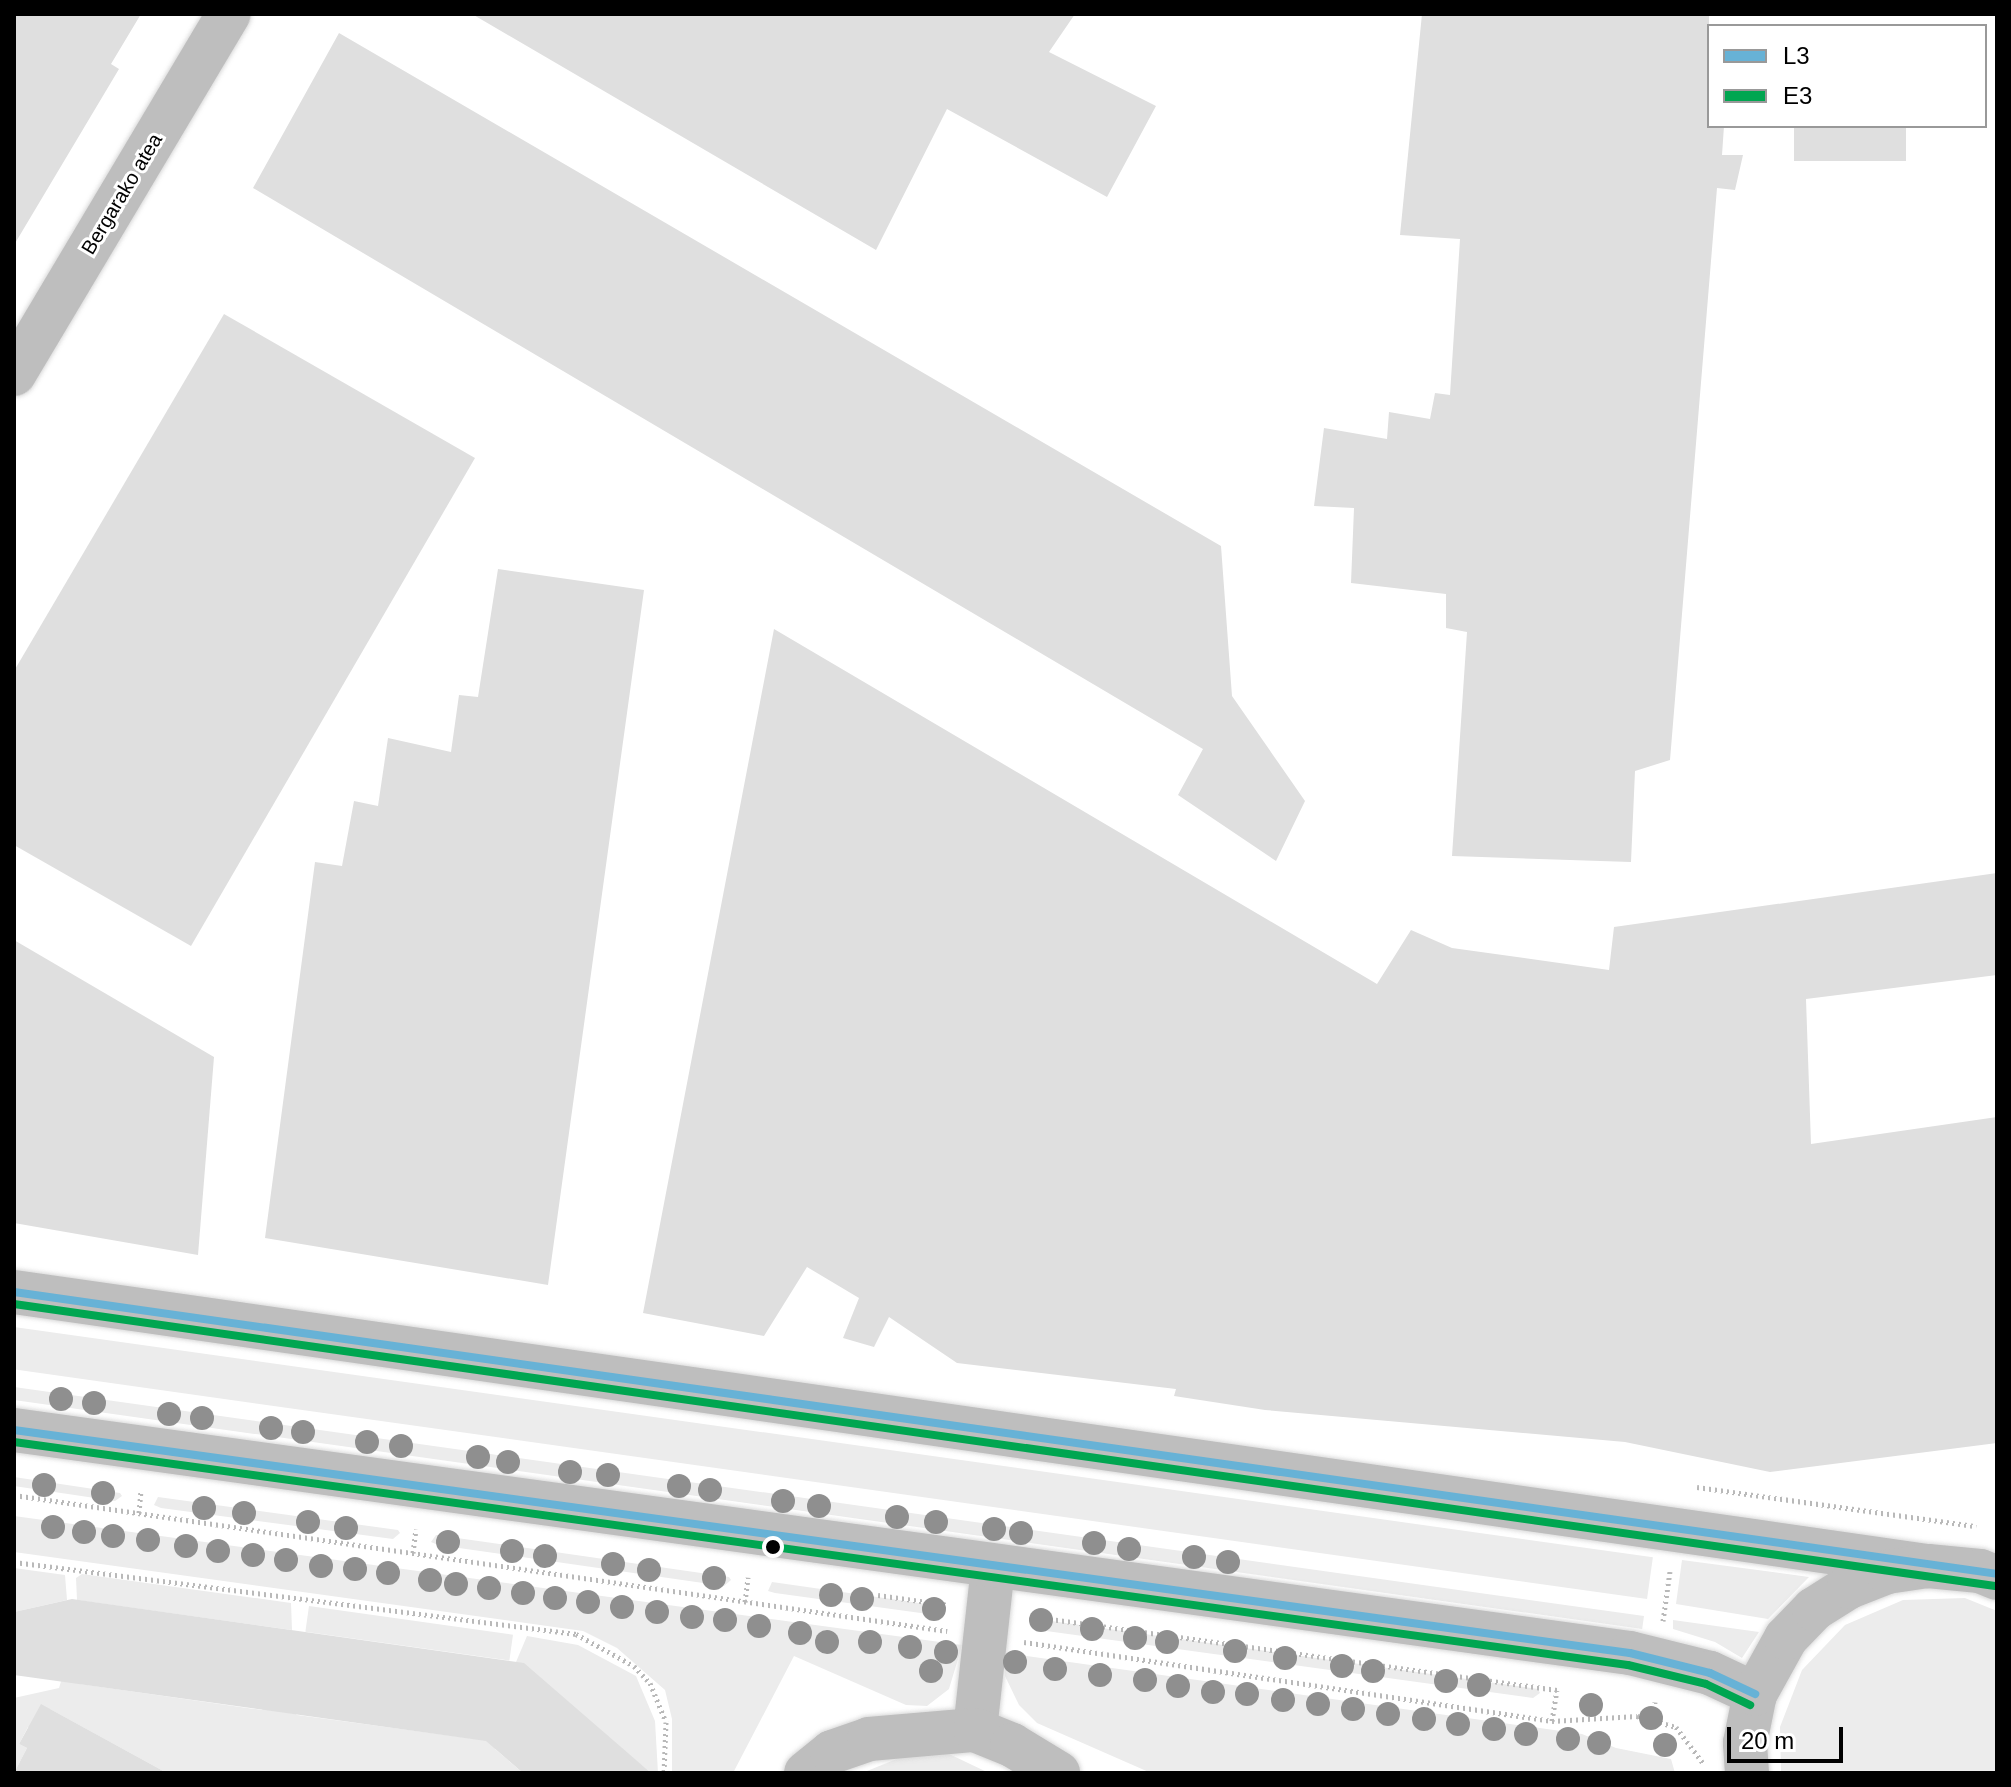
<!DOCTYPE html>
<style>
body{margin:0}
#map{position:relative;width:2011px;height:1787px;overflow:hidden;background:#fff;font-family:Helvetica,sans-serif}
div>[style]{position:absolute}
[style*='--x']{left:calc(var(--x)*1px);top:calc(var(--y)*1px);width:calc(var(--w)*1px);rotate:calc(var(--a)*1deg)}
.green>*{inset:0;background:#ececec;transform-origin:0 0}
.building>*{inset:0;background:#dfdfdf;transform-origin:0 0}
.path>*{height:5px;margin-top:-2.5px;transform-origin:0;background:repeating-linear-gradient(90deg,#b9b9b9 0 2px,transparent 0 6px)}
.roads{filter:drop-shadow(0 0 2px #dbdbdb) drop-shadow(0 0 2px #dbdbdb)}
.minor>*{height:44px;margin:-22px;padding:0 22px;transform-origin:22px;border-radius:22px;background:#bebebe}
.major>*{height:44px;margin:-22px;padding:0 22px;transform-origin:22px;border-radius:22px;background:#bebebe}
.bus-1>*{height:8px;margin:-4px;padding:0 4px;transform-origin:4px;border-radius:4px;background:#67b2d6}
.bus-2>*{height:8px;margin:-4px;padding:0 4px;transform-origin:4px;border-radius:4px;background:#00a651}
.trees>*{width:24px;height:24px;margin:-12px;border-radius:50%;background:#8f8f8f}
.dots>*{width:22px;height:22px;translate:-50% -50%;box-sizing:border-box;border:4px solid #fff;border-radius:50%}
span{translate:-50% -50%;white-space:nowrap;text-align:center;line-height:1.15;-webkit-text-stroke:6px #fff;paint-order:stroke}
.street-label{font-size:20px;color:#000}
.frame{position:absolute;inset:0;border:16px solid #000;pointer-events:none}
.legend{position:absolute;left:1707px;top:24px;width:280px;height:104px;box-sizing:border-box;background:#fff;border:2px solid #999;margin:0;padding:10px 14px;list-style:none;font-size:24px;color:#000}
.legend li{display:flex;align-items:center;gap:16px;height:40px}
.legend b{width:40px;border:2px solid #999}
.scale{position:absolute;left:1727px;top:1727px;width:116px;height:36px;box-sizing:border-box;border:4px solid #000;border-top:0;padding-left:10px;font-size:24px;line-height:28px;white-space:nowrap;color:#000;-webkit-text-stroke:6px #fff;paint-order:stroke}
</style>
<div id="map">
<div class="green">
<div style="left:14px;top:1327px;width:1655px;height:42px;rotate:8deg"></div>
<div style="left:14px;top:1387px;width:1646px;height:13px;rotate:8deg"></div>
<div style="clip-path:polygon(14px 1477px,120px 1493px,122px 1496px,115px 1501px,14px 1486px)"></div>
<div style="clip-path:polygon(158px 1497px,398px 1530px,400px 1533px,393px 1539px,161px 1508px,154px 1505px)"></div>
<div style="clip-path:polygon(14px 1516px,962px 1645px,961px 1649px,949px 1689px,927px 1706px,906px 1705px,794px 1656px,733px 1773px,672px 1773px,672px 1719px,665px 1690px,617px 1648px,583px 1631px,14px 1552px)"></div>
<div style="clip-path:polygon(436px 1535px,729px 1577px,731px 1580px,724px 1586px,438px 1545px,431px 1542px)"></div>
<div style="clip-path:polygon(1682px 1560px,1809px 1577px,1768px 1619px,1676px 1604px)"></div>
<div style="clip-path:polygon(14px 1568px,65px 1575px,67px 1600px,14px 1612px)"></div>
<div style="clip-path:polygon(82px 1574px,291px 1603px,292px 1630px,77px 1600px,76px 1578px)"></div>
<div style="clip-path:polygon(772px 1582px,933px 1605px,935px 1609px,928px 1614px,775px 1593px,768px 1591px)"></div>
<div style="clip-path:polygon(1965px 1598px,1997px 1611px,1997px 1773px,1781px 1773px,1780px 1727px,1802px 1670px,1845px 1625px,1903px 1600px)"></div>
<div style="left:309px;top:1606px;width:206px;height:26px;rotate:8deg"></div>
<div style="clip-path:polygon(1037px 1619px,1538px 1689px,1540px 1693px,1533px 1698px,1039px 1630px,1032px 1627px)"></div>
<div style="clip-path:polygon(1673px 1620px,1759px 1632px,1742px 1658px,1715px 1642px,1673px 1629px)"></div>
<div style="clip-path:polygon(527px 1636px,578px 1645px,636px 1676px,655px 1721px,658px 1773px,651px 1773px,516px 1662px)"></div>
<div style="clip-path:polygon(1005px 1653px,1582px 1734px,1616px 1748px,1671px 1759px,1675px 1773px,1151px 1773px,1037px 1723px,1019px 1705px,1005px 1676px)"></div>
<div style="clip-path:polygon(65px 1668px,80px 1684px,262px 1710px,271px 1693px,297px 1715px,475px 1739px,501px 1730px,495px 1749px,523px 1773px,167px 1773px,50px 1709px,37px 1731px,28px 1727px,19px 1744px,27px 1748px,14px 1773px,14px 1698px,59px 1688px)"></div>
<div style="clip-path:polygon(947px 1753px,989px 1773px,862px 1773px,909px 1754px)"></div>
</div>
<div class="building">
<div style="clip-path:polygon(14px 14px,141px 14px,111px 64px,119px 69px,14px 245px)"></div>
<div style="clip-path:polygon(472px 14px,1075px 14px,1049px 52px,1156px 106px,1107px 197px,947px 109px,876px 250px)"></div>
<div style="clip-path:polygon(1422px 14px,1709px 14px,1709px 126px,1724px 126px,1722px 155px,1743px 155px,1735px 190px,1717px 188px,1670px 760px,1635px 771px,1631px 862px,1452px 856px,1467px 632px,1446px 628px,1446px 594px,1351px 583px,1354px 508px,1314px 506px,1324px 428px,1387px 439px,1389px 412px,1430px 419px,1435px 393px,1450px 395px,1460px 239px,1400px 235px)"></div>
<div style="clip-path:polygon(339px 33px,1221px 546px,1232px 696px,1305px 801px,1276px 861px,1178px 795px,1203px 749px,253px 188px)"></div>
<div style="left:1794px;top:126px;width:112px;height:35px"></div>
<div style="clip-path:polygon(224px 314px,475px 458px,191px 946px,14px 845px,14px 671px)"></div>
<div style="clip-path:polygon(498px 569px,644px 590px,548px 1285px,265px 1238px,315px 862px,342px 866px,354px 801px,378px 806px,388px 738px,451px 752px,459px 695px,478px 697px)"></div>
<div style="clip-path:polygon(774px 629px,1377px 984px,1411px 930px,1452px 948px,1609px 970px,1614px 927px,1997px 873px,1997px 975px,1806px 999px,1811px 1144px,1997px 1117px,1997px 1443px,1770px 1472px,1625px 1442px,1265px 1410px,1174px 1396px,1176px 1389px,957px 1363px,889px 1317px,874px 1347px,843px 1338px,859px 1298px,807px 1267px,764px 1336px,643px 1313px)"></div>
<div style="clip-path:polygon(14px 940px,214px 1057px,198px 1255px,14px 1223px)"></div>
<div style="clip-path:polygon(72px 1599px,524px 1663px,651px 1773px,523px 1773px,486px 1741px,14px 1675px,14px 1612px)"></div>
<div style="clip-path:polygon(41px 1704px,167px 1773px,14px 1773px,27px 1748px,19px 1744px)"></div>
</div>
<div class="path">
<div style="--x:1697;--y:1487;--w:282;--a:8"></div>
<div style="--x:14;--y:1495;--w:943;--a:8.29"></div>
<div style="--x:139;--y:1513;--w:23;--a:-85"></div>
<div style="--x:413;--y:1553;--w:24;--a:-83"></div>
<div style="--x:14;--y:1562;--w:567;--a:7.3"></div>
<div style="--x:576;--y:1634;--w:66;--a:28.9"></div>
<div style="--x:634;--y:1666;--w:23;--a:47"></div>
<div style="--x:650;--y:1683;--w:42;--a:67.7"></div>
<div style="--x:666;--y:1722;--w:51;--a:92.2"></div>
<div style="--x:878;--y:1595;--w:71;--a:8.1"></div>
<div style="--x:745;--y:1602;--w:25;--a:-83"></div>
<div style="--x:1663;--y:1621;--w:50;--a:-82"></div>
<div style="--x:1024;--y:1642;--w:534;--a:8.51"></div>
<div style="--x:1552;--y:1721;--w:31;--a:-81"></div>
<div style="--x:1557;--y:1690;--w:533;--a:-172.02"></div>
<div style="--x:1552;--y:1721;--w:85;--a:-3.4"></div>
<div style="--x:1637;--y:1716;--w:41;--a:15.8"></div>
<div style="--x:1676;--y:1727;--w:45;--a:53.1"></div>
<div style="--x:1653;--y:1721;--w:19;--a:-84"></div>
</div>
<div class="roads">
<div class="minor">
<div style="--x:14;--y:374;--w:419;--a:-59.2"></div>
<div style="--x:975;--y:1730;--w:164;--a:-83.7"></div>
<div style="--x:806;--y:1773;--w:33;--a:-39"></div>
<div style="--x:832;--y:1752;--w:39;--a:-19"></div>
<div style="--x:869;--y:1739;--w:106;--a:-4.9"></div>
<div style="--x:975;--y:1730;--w:40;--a:22"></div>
<div style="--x:1012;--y:1745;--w:54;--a:31.3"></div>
</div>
<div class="major">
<div style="--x:14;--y:1292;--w:1934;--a:8.15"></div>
<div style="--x:14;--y:1430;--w:1631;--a:7.86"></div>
<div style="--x:1630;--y:1653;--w:82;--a:14"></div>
<div style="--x:1710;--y:1673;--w:50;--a:25"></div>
<div style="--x:1747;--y:1773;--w:30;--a:-94"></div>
<div style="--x:1745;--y:1743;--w:50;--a:-78.5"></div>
<div style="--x:1755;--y:1694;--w:64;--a:-61"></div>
<div style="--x:1786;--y:1638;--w:40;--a:-46"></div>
<div style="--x:1814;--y:1609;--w:41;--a:-32.2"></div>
<div style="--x:1849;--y:1587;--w:41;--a:-21.5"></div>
<div style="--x:1887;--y:1572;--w:41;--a:-8.3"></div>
<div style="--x:1928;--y:1566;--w:52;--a:5.5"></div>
<div style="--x:1980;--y:1571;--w:18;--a:22"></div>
</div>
</div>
<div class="bus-1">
<div style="--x:14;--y:1292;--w:2003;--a:8.09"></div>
<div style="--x:14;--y:1430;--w:1631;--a:7.86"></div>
<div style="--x:1630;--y:1653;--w:82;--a:14"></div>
<div style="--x:1710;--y:1673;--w:50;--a:25"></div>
</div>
<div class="bus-2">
<div style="--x:14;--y:1304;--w:2001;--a:8.1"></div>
<div style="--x:14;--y:1442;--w:1629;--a:7.87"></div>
<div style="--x:1628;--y:1665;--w:80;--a:13.7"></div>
<div style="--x:1706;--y:1684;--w:49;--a:25.5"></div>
</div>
<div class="trees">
<div style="left:61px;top:1399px"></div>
<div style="left:94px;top:1403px"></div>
<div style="left:169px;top:1414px"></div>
<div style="left:202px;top:1418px"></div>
<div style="left:271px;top:1428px"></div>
<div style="left:303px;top:1432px"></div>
<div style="left:367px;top:1442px"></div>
<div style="left:401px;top:1446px"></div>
<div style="left:478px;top:1457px"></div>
<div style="left:508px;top:1462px"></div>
<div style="left:570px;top:1472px"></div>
<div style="left:608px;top:1475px"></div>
<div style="left:44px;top:1485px"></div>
<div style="left:679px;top:1486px"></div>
<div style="left:710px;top:1490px"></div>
<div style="left:103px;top:1493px"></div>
<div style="left:783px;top:1501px"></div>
<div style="left:819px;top:1506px"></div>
<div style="left:204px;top:1508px"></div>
<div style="left:244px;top:1513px"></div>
<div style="left:897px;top:1517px"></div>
<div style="left:308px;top:1522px"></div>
<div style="left:936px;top:1522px"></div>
<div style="left:53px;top:1527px"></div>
<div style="left:346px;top:1528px"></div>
<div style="left:994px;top:1529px"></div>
<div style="left:84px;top:1532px"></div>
<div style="left:1021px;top:1533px"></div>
<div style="left:113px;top:1536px"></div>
<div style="left:148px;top:1540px"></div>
<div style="left:448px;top:1542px"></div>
<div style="left:1094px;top:1543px"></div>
<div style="left:186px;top:1546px"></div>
<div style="left:1129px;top:1549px"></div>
<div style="left:218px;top:1551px"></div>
<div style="left:512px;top:1551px"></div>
<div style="left:253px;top:1555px"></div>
<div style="left:545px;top:1556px"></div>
<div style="left:1194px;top:1557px"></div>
<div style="left:286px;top:1560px"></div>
<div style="left:1228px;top:1562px"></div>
<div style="left:613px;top:1564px"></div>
<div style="left:321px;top:1566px"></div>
<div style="left:355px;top:1569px"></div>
<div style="left:649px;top:1570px"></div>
<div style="left:388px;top:1573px"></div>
<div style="left:714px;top:1578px"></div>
<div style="left:430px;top:1580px"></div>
<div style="left:456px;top:1584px"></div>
<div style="left:489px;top:1588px"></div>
<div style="left:523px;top:1593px"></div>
<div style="left:831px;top:1595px"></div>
<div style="left:555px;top:1598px"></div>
<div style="left:862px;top:1599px"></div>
<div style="left:588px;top:1602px"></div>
<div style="left:622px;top:1607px"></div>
<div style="left:934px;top:1609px"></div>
<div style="left:657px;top:1612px"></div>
<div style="left:692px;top:1617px"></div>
<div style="left:725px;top:1620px"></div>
<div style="left:1041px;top:1620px"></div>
<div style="left:759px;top:1626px"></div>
<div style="left:1092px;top:1629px"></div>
<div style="left:800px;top:1633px"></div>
<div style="left:1135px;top:1638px"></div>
<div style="left:827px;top:1642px"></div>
<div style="left:870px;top:1642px"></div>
<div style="left:1167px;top:1642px"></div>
<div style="left:910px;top:1647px"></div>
<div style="left:1235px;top:1651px"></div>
<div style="left:946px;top:1652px"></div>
<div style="left:1285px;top:1658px"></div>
<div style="left:1015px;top:1662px"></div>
<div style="left:1342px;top:1666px"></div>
<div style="left:1055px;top:1669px"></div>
<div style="left:931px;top:1671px"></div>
<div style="left:1373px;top:1671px"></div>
<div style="left:1100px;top:1675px"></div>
<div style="left:1145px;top:1680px"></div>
<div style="left:1446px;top:1681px"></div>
<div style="left:1479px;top:1685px"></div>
<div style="left:1178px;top:1686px"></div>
<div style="left:1213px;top:1692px"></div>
<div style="left:1247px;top:1694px"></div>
<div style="left:1283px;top:1700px"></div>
<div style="left:1318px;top:1704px"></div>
<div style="left:1591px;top:1705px"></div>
<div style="left:1353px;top:1709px"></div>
<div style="left:1388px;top:1714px"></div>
<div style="left:1651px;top:1718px"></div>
<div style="left:1424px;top:1719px"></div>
<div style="left:1458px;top:1724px"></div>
<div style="left:1494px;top:1729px"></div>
<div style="left:1526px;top:1734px"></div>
<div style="left:1568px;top:1739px"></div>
<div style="left:1599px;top:1743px"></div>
<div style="left:1665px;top:1745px"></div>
</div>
<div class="dots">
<div style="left:773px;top:1547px;background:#000"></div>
</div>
<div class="street-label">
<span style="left:122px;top:194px;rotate:-59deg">Bergarako atea</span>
</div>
<div class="frame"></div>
<ul class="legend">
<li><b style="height:10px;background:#67b2d6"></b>L3</li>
<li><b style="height:10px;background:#00a651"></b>E3</li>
</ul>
<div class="scale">20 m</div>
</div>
